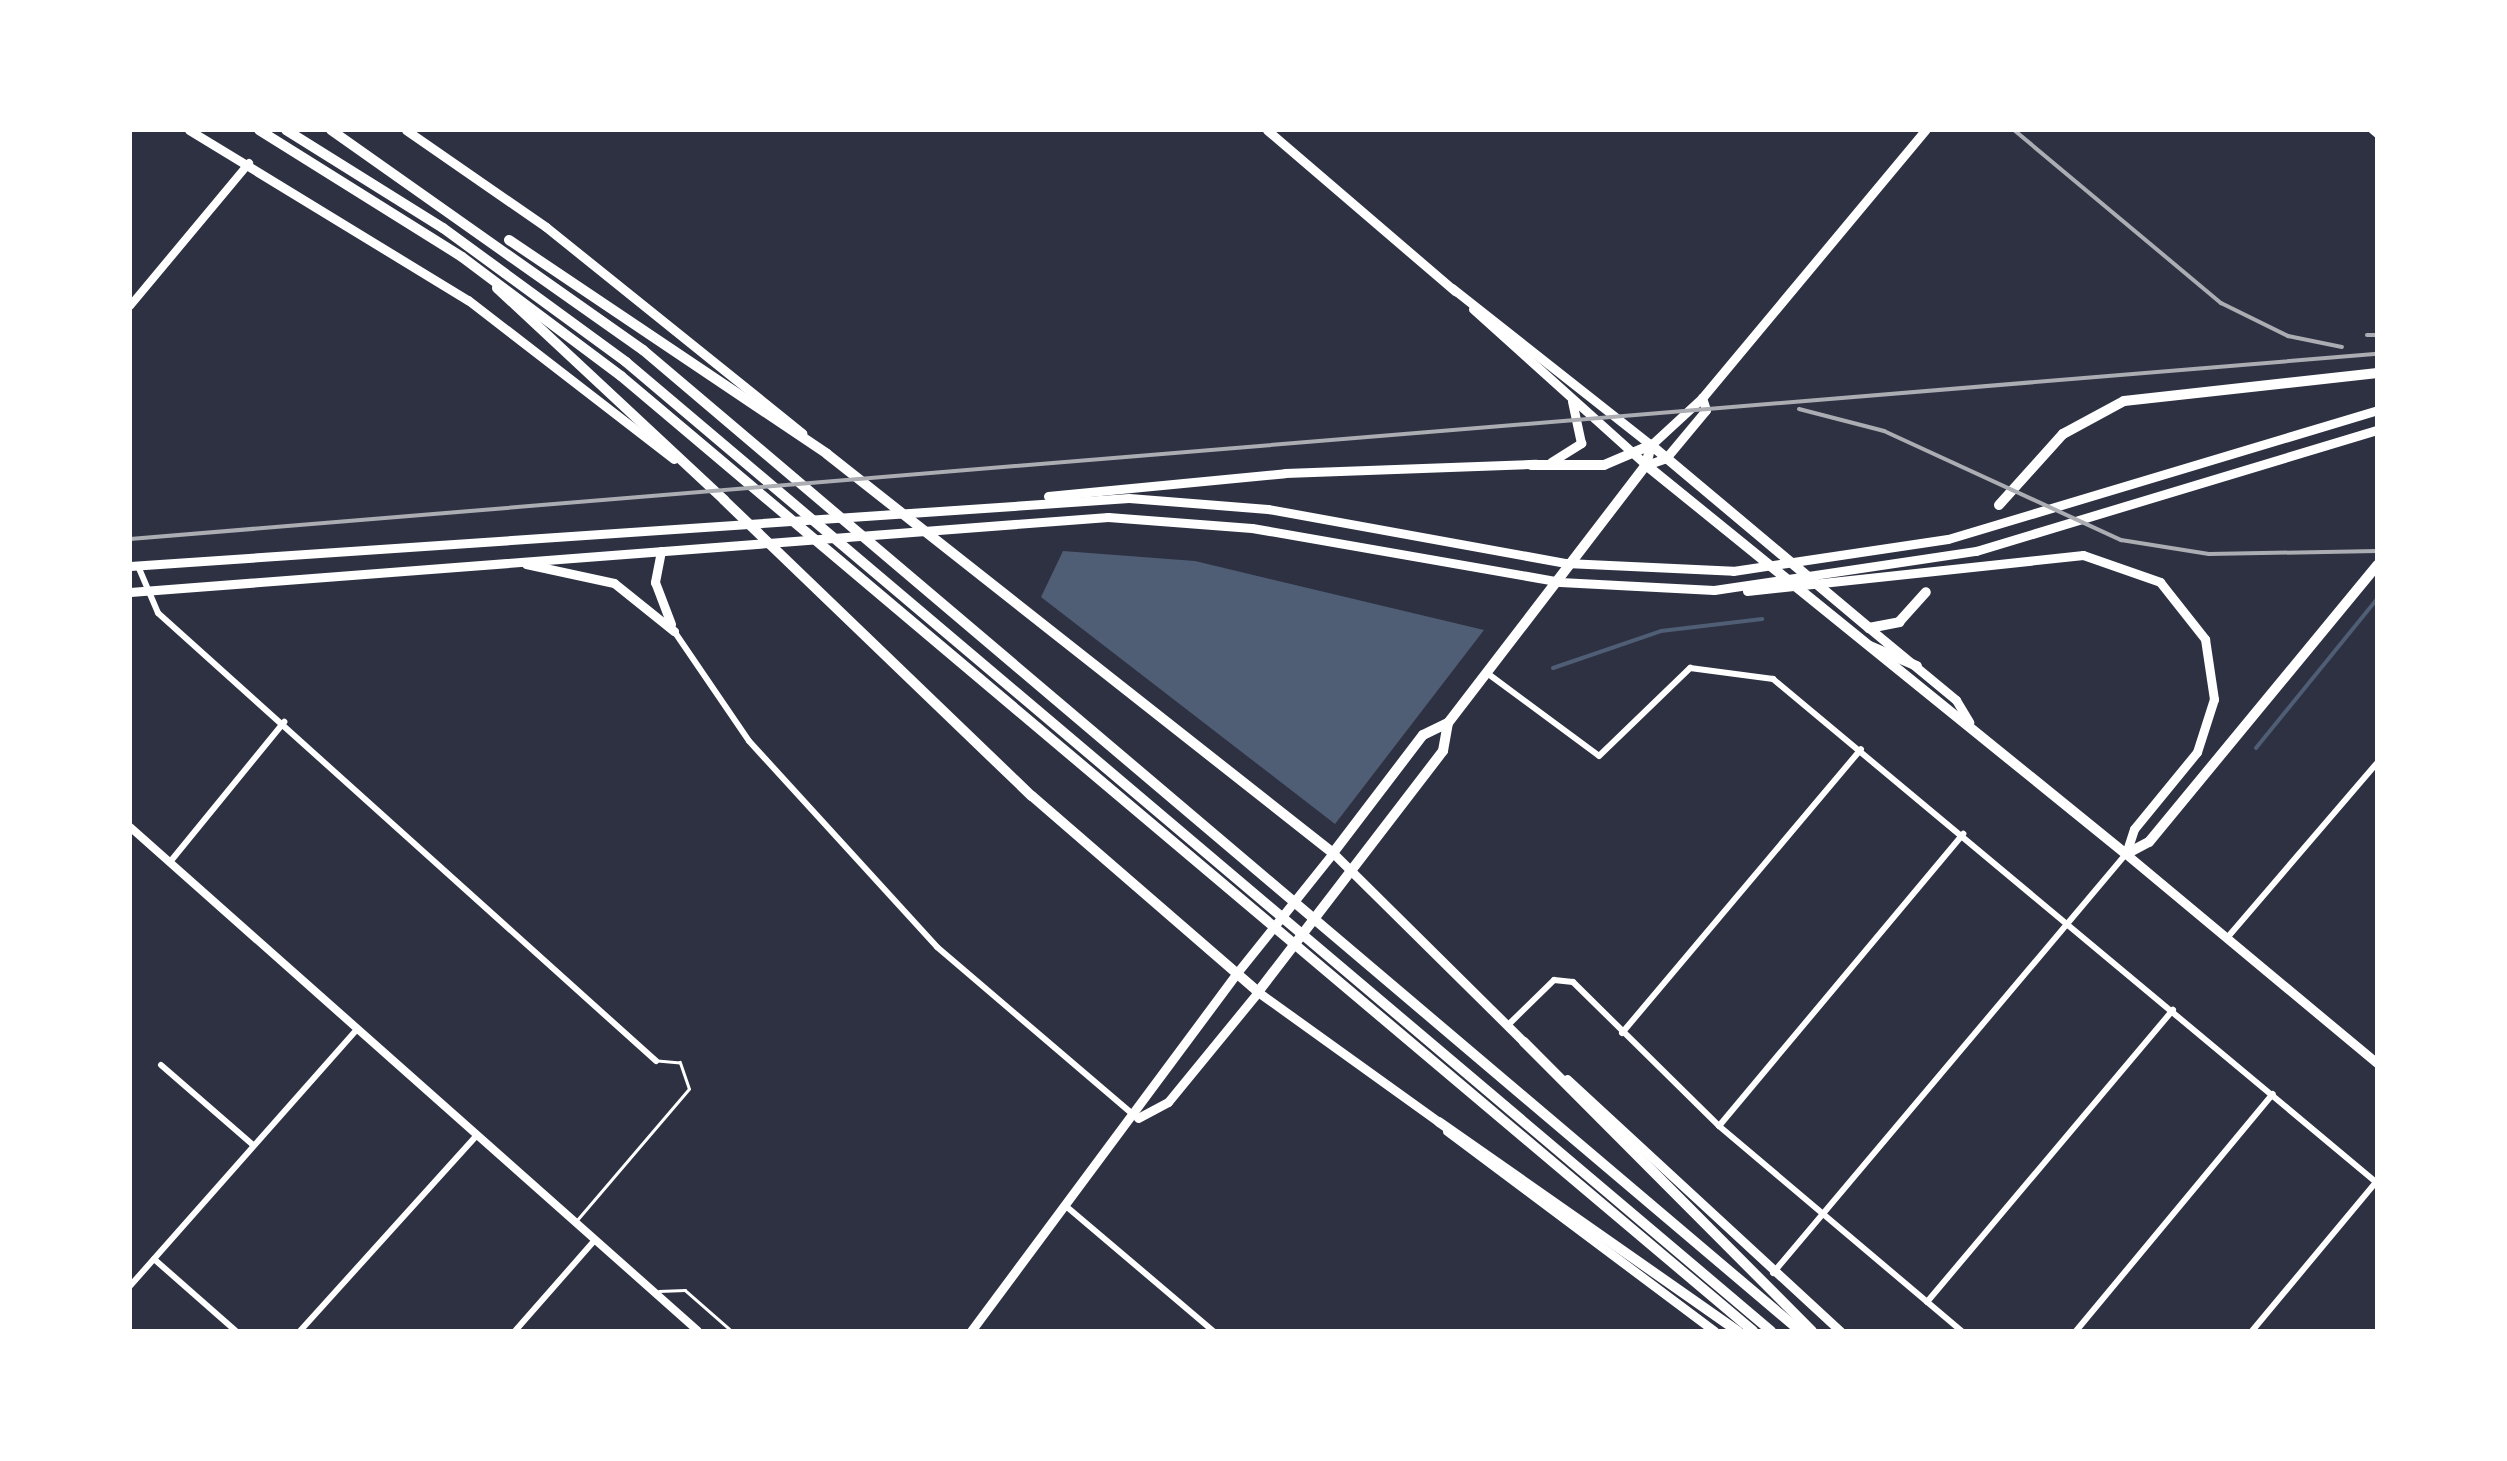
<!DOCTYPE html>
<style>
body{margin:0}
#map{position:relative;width:2507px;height:1461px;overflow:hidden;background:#2d3142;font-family:Lato,sans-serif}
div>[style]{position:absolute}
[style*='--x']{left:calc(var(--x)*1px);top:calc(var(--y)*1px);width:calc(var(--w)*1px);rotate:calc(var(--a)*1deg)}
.water>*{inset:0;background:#4f5d75}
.stream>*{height:4px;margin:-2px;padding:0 2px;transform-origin:2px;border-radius:2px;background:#4f5d75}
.service>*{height:2.5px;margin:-1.25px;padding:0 1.25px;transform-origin:1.25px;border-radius:1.25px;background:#fff}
.minor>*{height:6px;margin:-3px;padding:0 3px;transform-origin:3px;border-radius:3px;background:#fff}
.tertiary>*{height:8px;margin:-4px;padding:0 4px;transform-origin:4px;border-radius:4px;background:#fff}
.secondary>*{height:9px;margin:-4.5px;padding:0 4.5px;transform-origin:4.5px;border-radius:4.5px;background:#fff}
.primary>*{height:9px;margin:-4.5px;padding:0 4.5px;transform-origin:4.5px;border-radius:4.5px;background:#fff}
.trunk>*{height:10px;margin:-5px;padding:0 5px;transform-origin:5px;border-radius:5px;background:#fff}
.motorway>*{height:10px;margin:-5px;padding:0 5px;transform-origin:5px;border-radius:5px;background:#fff}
.rail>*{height:4px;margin:-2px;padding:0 2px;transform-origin:2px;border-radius:2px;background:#abadb3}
span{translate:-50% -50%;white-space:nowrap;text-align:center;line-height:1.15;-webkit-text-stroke:8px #fff;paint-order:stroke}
.frame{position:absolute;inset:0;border:132px solid #fff;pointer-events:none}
</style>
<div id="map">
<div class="water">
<div style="clip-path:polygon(1063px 551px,1195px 561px,1484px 630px,1335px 824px,1041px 597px)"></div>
</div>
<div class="stream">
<div style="--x:1553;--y:668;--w:114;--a:-18.9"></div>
<div style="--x:1661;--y:631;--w:102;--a:-6.8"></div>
<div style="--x:2256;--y:748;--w:192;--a:-50.9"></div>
</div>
<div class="service">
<div style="--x:577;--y:1220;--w:172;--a:-49.5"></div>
<div style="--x:689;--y:1089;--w:28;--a:-109"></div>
<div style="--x:680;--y:1063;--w:22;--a:-175"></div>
<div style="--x:659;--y:1291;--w:26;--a:-2"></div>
<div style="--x:685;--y:1290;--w:62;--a:41.1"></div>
</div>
<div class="minor">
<div style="--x:2371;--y:130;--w:8;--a:40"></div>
<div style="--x:138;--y:566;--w:51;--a:66.9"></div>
<div style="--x:158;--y:613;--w:670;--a:41.97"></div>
<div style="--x:674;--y:631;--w:133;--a:55.7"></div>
<div style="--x:749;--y:741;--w:279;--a:47.6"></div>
<div style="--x:937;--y:947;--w:260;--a:40.5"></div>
<div style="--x:1487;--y:673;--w:139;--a:36.5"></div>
<div style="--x:1599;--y:756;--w:127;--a:-44"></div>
<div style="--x:1690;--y:668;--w:84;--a:7.5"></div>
<div style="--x:1773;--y:679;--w:787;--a:39.84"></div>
<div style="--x:170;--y:862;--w:181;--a:-50.8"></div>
<div style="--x:2227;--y:938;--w:230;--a:-49.4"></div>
<div style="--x:1507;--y:1026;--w:66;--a:-44.4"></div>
<div style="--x:1554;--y:980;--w:19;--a:6"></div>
<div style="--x:1573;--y:982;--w:205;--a:44.6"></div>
<div style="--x:1719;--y:1126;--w:318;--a:40.2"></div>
<div style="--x:1622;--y:1033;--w:371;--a:-49.9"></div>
<div style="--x:161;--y:1065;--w:122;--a:41"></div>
<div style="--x:1719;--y:1126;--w:381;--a:-50.1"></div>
<div style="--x:1067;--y:1207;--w:192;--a:40.3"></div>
<div style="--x:154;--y:1259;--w:109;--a:41.3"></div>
<div style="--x:1773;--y:1273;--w:548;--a:-49.89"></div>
<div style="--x:130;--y:1286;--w:343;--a:-48.5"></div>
<div style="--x:1927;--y:1302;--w:382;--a:-49.9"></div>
<div style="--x:300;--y:1331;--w:264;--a:-47.9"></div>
<div style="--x:515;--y:1331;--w:121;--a:-48.7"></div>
<div style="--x:2076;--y:1331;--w:308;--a:-50.3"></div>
<div style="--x:2252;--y:1331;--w:194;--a:-50.2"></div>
</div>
<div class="tertiary">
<div style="--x:130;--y:306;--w:186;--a:-50.2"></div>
<div style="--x:130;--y:827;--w:759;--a:41.58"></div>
</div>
<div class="secondary">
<div style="--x:189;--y:130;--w:327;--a:31.4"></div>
<div style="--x:468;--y:300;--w:260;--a:37.7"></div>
<div style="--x:406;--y:130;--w:170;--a:34.7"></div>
<div style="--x:546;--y:227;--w:329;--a:38.8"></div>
<div style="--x:1267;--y:130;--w:248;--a:40.6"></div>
<div style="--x:1452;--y:288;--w:253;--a:38.3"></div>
<div style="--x:1651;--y:445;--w:69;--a:-42.7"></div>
<div style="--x:1702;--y:398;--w:349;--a:-50.2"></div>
<div style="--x:1473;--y:309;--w:233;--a:42"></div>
<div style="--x:1646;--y:465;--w:21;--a:-19"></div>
<div style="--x:1666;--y:458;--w:62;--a:-50.2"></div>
<div style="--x:1706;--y:410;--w:13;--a:-108"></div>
<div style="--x:2126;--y:854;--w:327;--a:39.8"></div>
<div style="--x:1567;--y:1079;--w:372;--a:42.7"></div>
<div style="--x:1138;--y:1118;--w:34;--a:-28"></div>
<div style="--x:1168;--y:1102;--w:142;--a:-50.7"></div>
<div style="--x:1447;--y:1131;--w:334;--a:36.8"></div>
<div style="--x:971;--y:1331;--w:445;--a:-53.4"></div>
</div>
<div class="primary">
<div style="--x:1551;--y:462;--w:36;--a:-32"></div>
<div style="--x:1581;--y:443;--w:43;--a:-102.1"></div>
<div style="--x:1048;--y:496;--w:238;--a:-5.5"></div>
<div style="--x:1285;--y:473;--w:251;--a:-2.1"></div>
<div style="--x:661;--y:551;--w:32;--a:101"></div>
<div style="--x:655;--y:582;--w:45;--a:69.1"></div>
<div style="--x:526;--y:564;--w:90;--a:12.2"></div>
<div style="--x:614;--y:583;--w:77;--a:38.7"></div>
<div style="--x:130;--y:566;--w:1001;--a:-3.89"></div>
<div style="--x:1129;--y:498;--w:139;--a:4.5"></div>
<div style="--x:1268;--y:509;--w:303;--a:10.3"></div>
<div style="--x:1566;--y:563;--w:167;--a:2.7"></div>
<div style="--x:1733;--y:571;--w:217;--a:-8.5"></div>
<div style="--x:1948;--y:539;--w:448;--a:-16.7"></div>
<div style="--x:1747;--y:591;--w:338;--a:-6.1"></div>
<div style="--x:2083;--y:555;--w:82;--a:19.3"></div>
<div style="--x:2160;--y:582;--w:73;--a:51.7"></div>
<div style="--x:2205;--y:639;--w:61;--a:81.5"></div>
<div style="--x:2214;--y:699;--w:56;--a:107.8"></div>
<div style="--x:2197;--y:752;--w:99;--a:129.3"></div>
<div style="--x:2134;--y:829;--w:26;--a:108"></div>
<div style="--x:130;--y:592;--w:981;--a:-4.39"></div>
<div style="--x:1108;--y:517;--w:144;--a:4.4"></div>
<div style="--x:1252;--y:528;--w:313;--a:9.9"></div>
<div style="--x:1560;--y:582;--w:154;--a:3"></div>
<div style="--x:1714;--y:590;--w:265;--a:-8.5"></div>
<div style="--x:1976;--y:551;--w:419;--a:-16.8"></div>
<div style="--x:1869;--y:628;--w:113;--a:39.6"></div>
<div style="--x:1956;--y:700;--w:26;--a:59"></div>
<div style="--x:1236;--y:974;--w:155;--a:-51.3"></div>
<div style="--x:1333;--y:853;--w:269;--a:44.7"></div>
<div style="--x:1258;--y:992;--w:223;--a:35.7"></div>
</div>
<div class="trunk">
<div style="--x:1651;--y:445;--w:285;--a:40"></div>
<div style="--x:1869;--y:628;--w:31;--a:-11"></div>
<div style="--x:1899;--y:622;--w:40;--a:-48"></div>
<div style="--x:827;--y:454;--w:644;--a:38.26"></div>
<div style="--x:1333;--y:853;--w:148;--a:-52.7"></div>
<div style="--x:1423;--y:735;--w:28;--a:-26"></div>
<div style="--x:1531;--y:465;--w:73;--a:0"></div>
<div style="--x:1604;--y:465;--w:51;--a:-23.1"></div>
<div style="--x:1646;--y:465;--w:618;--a:39.02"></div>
<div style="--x:2126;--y:854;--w:26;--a:-28"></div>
<div style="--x:2149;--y:842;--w:359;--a:-50.5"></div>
<div style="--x:724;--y:500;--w:427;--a:43.9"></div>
<div style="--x:1032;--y:796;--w:299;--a:40.9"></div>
<div style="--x:1258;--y:992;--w:304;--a:-52.5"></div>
<div style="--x:1443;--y:751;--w:28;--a:-80"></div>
<div style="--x:1448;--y:723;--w:325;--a:-52.5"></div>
<div style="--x:1646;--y:465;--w:21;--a:-76"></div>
<div style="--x:1999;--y:505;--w:96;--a:-48"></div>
<div style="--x:2063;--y:434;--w:69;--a:-28.4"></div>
<div style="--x:2124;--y:401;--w:255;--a:-6.3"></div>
<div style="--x:1870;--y:646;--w:51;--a:23.1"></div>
</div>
<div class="motorway">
<div style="--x:259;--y:130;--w:239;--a:32"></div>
<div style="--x:462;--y:257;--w:199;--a:36.8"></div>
<div style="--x:621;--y:376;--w:1481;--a:40.15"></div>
<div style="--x:286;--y:130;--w:185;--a:32"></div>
<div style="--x:443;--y:228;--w:227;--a:36.2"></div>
<div style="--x:626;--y:362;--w:1500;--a:40.24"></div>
<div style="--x:331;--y:130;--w:382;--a:35.2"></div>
<div style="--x:643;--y:350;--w:1517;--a:40.29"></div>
<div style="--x:509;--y:240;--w:383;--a:33.9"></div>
<div style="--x:497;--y:288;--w:311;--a:43"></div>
<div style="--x:1524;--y:1042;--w:408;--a:45.1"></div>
<div style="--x:1439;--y:1122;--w:365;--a:35"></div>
</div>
<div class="rail">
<div style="--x:2014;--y:130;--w:270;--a:39.9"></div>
<div style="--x:2221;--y:303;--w:75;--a:26.2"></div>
<div style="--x:2288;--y:336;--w:55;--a:11.5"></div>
<div style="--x:2367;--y:335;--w:10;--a:0"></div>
<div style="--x:1799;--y:409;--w:88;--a:14.5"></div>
<div style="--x:1884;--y:431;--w:261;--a:24.7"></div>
<div style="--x:2121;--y:540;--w:89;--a:9"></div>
<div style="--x:2209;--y:554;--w:168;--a:-1"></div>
<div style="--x:130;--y:539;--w:2255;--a:-4.71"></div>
</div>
<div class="frame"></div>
</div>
